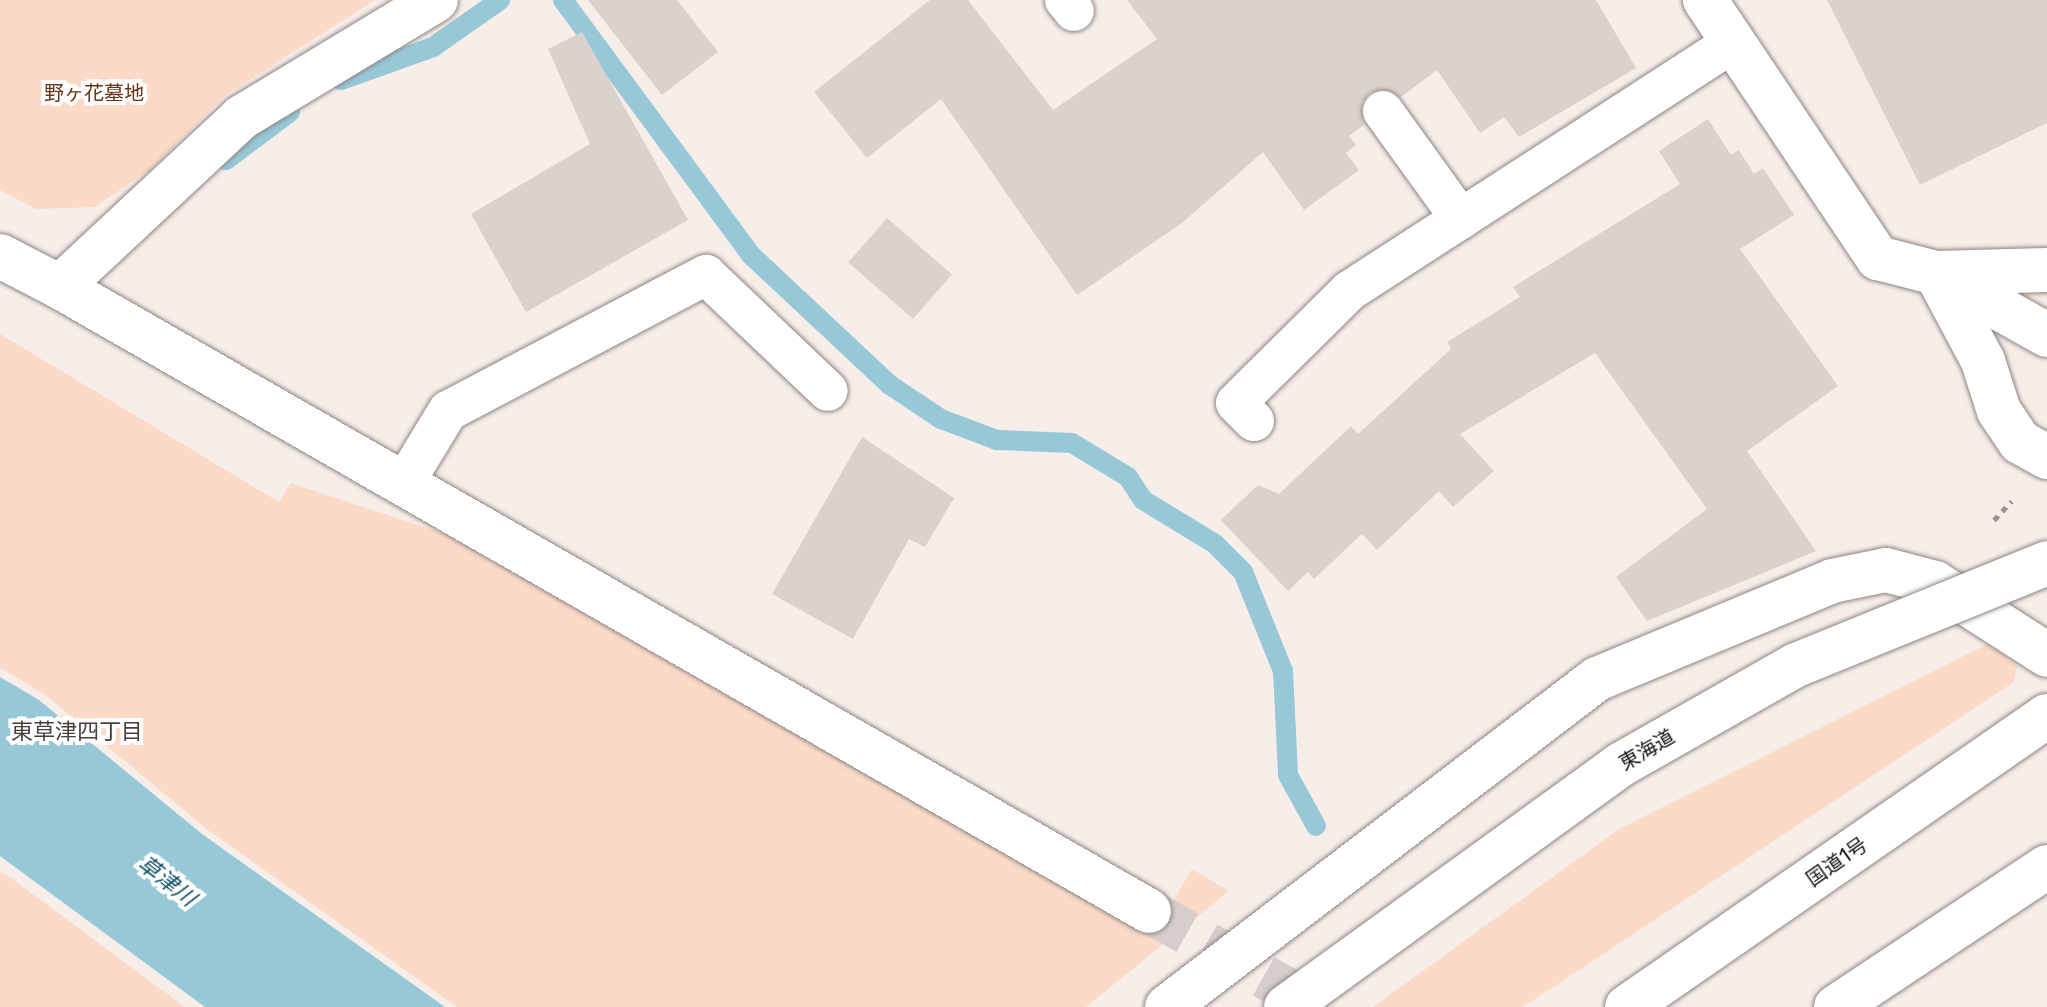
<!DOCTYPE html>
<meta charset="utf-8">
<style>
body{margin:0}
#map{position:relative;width:2047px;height:1007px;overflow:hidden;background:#f7eeea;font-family:Rubik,"Noto Sans JP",sans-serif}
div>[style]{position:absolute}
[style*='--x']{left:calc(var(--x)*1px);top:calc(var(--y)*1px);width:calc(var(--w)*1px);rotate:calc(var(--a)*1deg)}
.green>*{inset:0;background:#fbdac8}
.water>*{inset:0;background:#97c8d8}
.stream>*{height:20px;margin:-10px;padding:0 10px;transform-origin:10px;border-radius:10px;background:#97c8d8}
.building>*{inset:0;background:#dbd2ce;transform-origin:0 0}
.minor-tunnel>*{height:44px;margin-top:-22px;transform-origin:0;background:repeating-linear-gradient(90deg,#d6ceca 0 44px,transparent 0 66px)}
.path>*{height:5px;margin-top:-2.5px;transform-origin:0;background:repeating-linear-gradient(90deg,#98928f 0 6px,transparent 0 12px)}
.roads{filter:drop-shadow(0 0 2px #8d8581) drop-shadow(0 0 2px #8d8581)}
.service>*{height:40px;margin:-20px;padding:0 20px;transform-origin:20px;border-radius:20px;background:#fff}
.minor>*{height:44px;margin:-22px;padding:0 22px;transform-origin:22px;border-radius:22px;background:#fff}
.tertiary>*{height:44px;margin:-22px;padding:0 22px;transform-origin:22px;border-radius:22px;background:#fff}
.trunk>*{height:44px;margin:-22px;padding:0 22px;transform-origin:22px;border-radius:22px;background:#fff}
.bridges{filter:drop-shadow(0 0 2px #8d8581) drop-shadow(0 0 2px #8d8581)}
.trunk-bridge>*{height:44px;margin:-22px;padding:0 22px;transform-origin:22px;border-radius:22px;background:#fff}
span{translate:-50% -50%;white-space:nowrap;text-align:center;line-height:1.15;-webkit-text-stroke:8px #fff;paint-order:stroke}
.park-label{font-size:20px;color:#663213}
.street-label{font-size:20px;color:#1c1918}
.neighbourhood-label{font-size:22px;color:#463f3c}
.water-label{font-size:22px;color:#0c5162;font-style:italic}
</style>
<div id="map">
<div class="green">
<div style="clip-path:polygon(0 0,375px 0,226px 95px,151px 169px,95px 207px,36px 209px,0 190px)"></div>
<div style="clip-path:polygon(0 334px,279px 502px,291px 483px,445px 534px,1152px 937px,1192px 869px,1229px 891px,1086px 1007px,457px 1007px,208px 830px,44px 694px,0 668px)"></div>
<div style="clip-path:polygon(1990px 643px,2017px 666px,2014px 682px,1523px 1007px,1373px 1007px,1619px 829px)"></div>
<div style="clip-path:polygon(0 871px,11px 878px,185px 1007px,0 1007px)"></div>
</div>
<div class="water">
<div style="clip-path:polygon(0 677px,39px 700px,202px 834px,445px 1007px,205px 1007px,0 856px)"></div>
</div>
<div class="stream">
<div style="--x:563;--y:0;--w:318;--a:53.6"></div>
<div style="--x:752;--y:256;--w:189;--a:43.1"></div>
<div style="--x:890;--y:385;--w:61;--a:33.7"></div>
<div style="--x:941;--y:419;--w:60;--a:20.6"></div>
<div style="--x:997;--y:440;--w:75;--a:2.3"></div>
<div style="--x:1072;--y:443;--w:66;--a:31.3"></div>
<div style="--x:1128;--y:477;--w:27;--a:57"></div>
<div style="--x:1143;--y:500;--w:84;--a:31.4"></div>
<div style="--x:1215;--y:544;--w:40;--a:45"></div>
<div style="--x:1243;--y:572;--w:107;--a:68"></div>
<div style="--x:1283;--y:671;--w:104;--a:87.2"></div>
<div style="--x:1288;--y:775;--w:58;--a:61.2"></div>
<div style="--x:341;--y:80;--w:98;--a:-19.7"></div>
<div style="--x:433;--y:47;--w:82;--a:-35"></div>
<div style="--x:226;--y:160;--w:80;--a:-36.9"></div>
</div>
<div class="building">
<div style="clip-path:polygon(588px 0,677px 0,718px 52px,662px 95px)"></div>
<div style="clip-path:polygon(930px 0,968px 0,1053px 110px,1157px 39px,1127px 0,1596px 0,1636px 68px,1519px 137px,1504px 117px,1480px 133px,1437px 70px,1401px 97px,1370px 92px,1362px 102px,1364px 125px,1349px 136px,1356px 145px,1346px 153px,1359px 170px,1304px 210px,1263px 152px,1182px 223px,1077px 295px,941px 99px,867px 158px,814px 92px)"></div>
<div style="clip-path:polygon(1827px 0,2047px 0,2047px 123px,1920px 185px)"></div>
<div style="clip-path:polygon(582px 32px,688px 220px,526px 312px,471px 214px,590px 144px,548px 49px)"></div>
<div style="clip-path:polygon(1708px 119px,1731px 155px,1739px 150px,1754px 174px,1763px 168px,1794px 215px,1740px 249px,1838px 386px,1747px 451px,1816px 551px,1647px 621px,1616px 577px,1707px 509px,1595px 353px,1460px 434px,1494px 471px,1453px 507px,1439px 491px,1377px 550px,1362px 534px,1314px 579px,1308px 572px,1288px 591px,1221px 520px,1258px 485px,1279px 494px,1351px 426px,1358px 434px,1451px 349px,1447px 342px,1520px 297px,1513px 287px,1680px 184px,1659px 151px)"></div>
<div style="left:887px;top:218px;width:86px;height:59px;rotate:41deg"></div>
<div style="clip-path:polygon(862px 437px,954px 498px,925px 547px,909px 539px,853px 639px,772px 594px)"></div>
</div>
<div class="minor-tunnel">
<div style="--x:1149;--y:911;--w:194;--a:29.6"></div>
</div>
<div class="path">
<div style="--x:1994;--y:520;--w:26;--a:-47"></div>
</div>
<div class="roads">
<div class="service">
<div style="--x:1065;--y:0;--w:14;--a:51"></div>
<div style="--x:1383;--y:111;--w:133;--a:54.2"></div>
<div style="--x:1254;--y:421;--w:25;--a:-135"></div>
<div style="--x:1236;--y:403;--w:159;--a:-44.7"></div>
<div style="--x:1349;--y:291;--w:456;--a:-32.9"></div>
<div style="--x:406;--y:480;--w:81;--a:-58.7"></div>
<div style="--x:448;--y:411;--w:292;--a:-27.8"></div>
<div style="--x:706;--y:275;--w:168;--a:43.6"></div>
</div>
<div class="minor">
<div style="--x:436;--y:0;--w:227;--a:148.9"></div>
<div style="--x:242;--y:117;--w:249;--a:137"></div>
<div style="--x:60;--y:287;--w:1255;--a:29.81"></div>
<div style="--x:1705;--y:0;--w:311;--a:56.2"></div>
<div style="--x:1878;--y:258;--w:60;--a:14.5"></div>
</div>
<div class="tertiary">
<div style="--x:0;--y:256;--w:68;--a:27.3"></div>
</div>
<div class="trunk">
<div style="--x:1936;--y:273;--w:100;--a:61.9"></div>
<div style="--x:1983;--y:361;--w:52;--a:72.3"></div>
<div style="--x:1999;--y:411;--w:37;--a:56"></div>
<div style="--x:2020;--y:442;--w:31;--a:29"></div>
<div style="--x:1936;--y:273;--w:111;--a:-1.5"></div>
<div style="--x:1938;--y:274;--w:125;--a:29.2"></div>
<div style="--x:1167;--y:1007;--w:541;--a:-37.34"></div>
<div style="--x:1597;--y:679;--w:255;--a:-22.6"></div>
<div style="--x:1832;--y:581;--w:55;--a:-11.5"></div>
<div style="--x:1886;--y:570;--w:51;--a:14.9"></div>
<div style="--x:1935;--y:583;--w:133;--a:32.7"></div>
<div style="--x:1627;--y:1007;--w:511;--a:-34.72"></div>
<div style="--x:1836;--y:1007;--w:253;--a:-33.6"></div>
</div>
</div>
<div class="bridges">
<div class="trunk-bridge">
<div style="--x:1286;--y:1007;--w:412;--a:-35.9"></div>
<div style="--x:1620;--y:765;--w:202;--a:-29.6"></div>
<div style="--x:1796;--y:665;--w:271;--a:-22.1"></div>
</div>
</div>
<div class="park-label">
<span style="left:94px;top:93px">野ヶ花墓地</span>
</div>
<div class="street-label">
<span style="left:1647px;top:750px;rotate:-30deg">東海道</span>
<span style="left:1837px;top:862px;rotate:-35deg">国道1号</span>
</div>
<div class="neighbourhood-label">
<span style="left:77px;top:732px">東草津四丁目</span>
</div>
<div class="water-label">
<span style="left:167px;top:881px;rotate:38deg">草津川</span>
</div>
</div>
